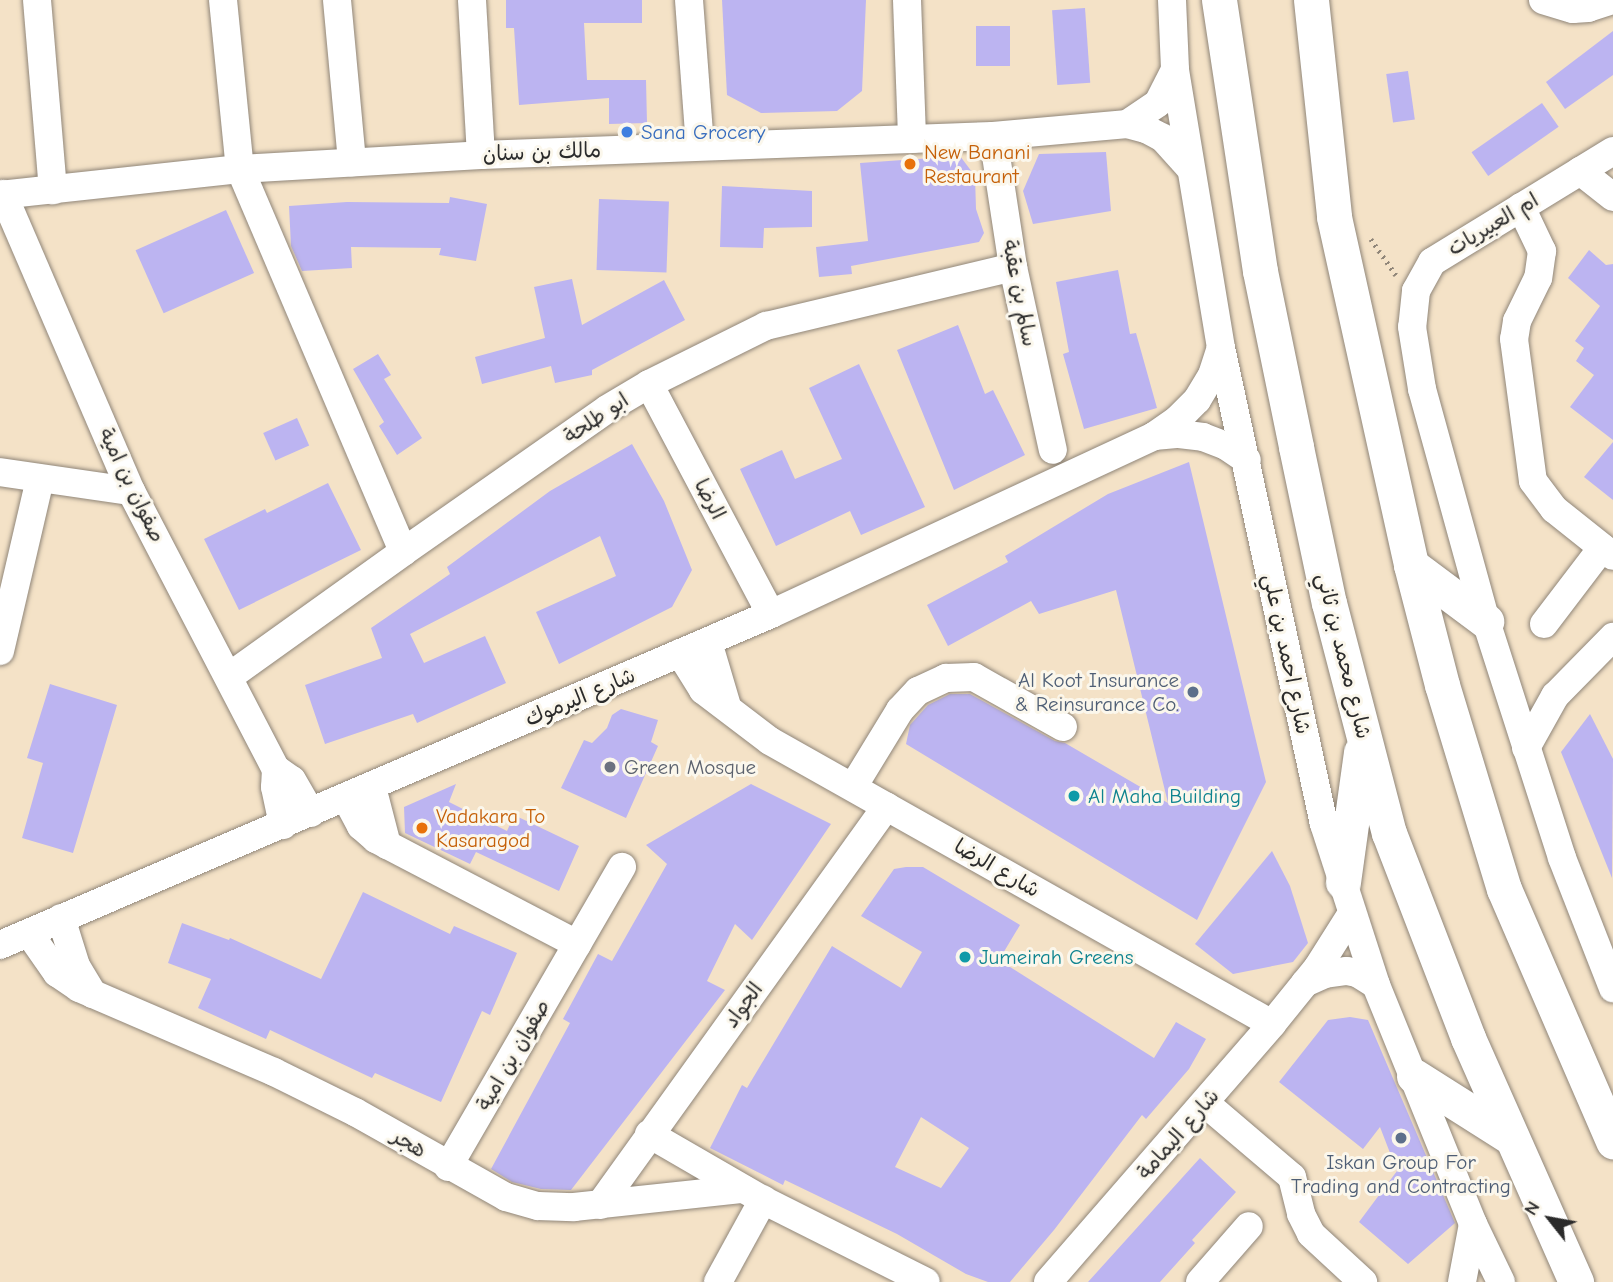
<!DOCTYPE html>
<meta charset="utf-8">
<style>
body{margin:0}
#map{position:relative;width:1613px;height:1282px;overflow:hidden;background:#f4e2c7;font-family:"Comic Neue","Playpen Sans Arabic",sans-serif}
div>[style]{position:absolute}
[style*='--x']{left:calc(var(--x)*1px);top:calc(var(--y)*1px);width:calc(var(--w)*1px);rotate:calc(var(--a)*1deg)}
.building>*{inset:0;background:#bcb4f1;transform-origin:0 0}
.path>*{height:4.5px;margin-top:-2.25px;transform-origin:0;background:repeating-linear-gradient(90deg,#908679 0 2px,transparent 0 7px)}
.roads{filter:drop-shadow(0 0 2px #908679) drop-shadow(0 0 2px #908679)}
.minor>*{height:28px;margin:-14px;padding:0 14px;transform-origin:14px;border-radius:14px;background:#fff}
.major>*{height:35px;margin:-17.5px;padding:0 17.5px;transform-origin:17.5px;border-radius:17.5px;background:#fff}
.dots>*{width:19px;height:19px;translate:-50% -50%;box-sizing:border-box;border:4px solid #fbf7ec;border-radius:50%}
span{translate:-50% -50%;white-space:nowrap;text-align:center;line-height:1.15;-webkit-text-stroke:6px #fbf7ec;paint-order:stroke}
.shop-label{font-size:21px;color:#366cbe}
.left{translate:0 -50%;text-align:left}
.street-label{font-size:21px;color:#2b2b2b}
.food-label{font-size:21px;color:#c56008}
.service-label{font-size:21px;color:#4e5e75}
.right{translate:-100% -50%;text-align:right}
.worship-label{font-size:21px;color:#5b616d}
.culture-label{font-size:21px;color:#0d838f}
.north{position:absolute;left:1515px;top:1184px;width:70px;height:70px;-webkit-text-stroke:5px #fbf7ec;paint-order:stroke;rotate:301deg;font-size:19px;font-weight:700;line-height:28px;text-align:center;color:#2b2b2b}
.north::after{content:'';display:block;margin:auto;width:24px;height:32px;background:#2b2b2b;clip-path:polygon(50% 0,100% 100%,50% 72%,0 100%)}
</style>
<div id="map">
<div class="building">
<div style="clip-path:polygon(506px 0,642px 0,642px 23px,584px 23px,587px 80px,646px 80px,647px 123px,609px 124px,609px 98px,519px 105px,514px 28px,506px 28px)"></div>
<div style="clip-path:polygon(722px 0,866px 0,862px 91px,837px 111px,761px 113px,727px 95px)"></div>
<div style="left:1085px;top:8px;width:75px;height:33px;rotate:86deg"></div>
<div style="left:1010px;top:26px;width:40px;height:34px;rotate:90deg"></div>
<div style="clip-path:polygon(1613px 31px,1613px 75px,1565px 109px,1546px 82px)"></div>
<div style="left:1408px;top:71px;width:49px;height:22px;rotate:82deg"></div>
<div style="left:1542px;top:103px;width:29px;height:86px;rotate:55deg"></div>
<div style="clip-path:polygon(1106px 152px,1111px 211px,1033px 224px,1023px 191px,1039px 154px)"></div>
<div style="clip-path:polygon(960px 156px,975px 176px,976px 209px,984px 233px,979px 242px,851px 266px,852px 274px,819px 277px,816px 247px,868px 241px,860px 163px)"></div>
<div style="clip-path:polygon(722px 186px,812px 191px,812px 227px,764px 228px,763px 248px,720px 247px)"></div>
<div style="clip-path:polygon(450px 197px,487px 204px,476px 261px,439px 255px,441px 248px,351px 247px,352px 268px,302px 271px,291px 246px,289px 206px,347px 202px,449px 203px)"></div>
<div style="left:599px;top:199px;width:70px;height:71px;rotate:2deg"></div>
<div style="left:226px;top:210px;width:69px;height:99px;rotate:66deg"></div>
<div style="clip-path:polygon(1589px 250px,1606px 265px,1613px 264px,1613px 440px,1570px 407px,1594px 375px,1576px 361px,1584px 348px,1575px 341px,1600px 306px,1568px 278px)"></div>
<div style="clip-path:polygon(1118px 270px,1130px 334px,1136px 333px,1157px 408px,1084px 429px,1063px 354px,1069px 352px,1056px 282px)"></div>
<div style="clip-path:polygon(572px 279px,582px 325px,664px 280px,685px 320px,592px 370px,592px 375px,555px 383px,551px 366px,482px 384px,475px 357px,545px 338px,534px 287px)"></div>
<div style="clip-path:polygon(958px 325px,985px 394px,993px 390px,1025px 455px,954px 490px,897px 350px)"></div>
<div style="clip-path:polygon(378px 354px,391px 375px,384px 379px,422px 438px,397px 455px,379px 426px,384px 422px,353px 369px)"></div>
<div style="clip-path:polygon(859px 364px,925px 507px,861px 535px,850px 511px,776px 546px,740px 469px,782px 450px,795px 479px,842px 459px,809px 388px)"></div>
<div style="left:297px;top:418px;width:30px;height:37px;rotate:66deg"></div>
<div style="clip-path:polygon(1613px 442px,1613px 500px,1584px 477px)"></div>
<div style="clip-path:polygon(632px 444px,664px 501px,692px 570px,672px 607px,559px 664px,536px 612px,616px 576px,600px 536px,410px 634px,424px 663px,485px 636px,506px 683px,417px 723px,413px 714px,325px 744px,305px 685px,382px 658px,371px 628px,450px 574px,447px 567px,550px 491px)"></div>
<div style="clip-path:polygon(1189px 462px,1266px 782px,1197px 920px,906px 744px,910px 725px,928px 705px,950px 694px,970px 694px,1055px 741px,1065px 743px,1168px 803px,1116px 590px,1039px 614px,1031px 601px,948px 646px,927px 605px,1008px 562px,1005px 556px,1108px 494px)"></div>
<div style="clip-path:polygon(328px 483px,361px 550px,239px 610px,204px 539px,265px 509px,267px 513px)"></div>
<div style="clip-path:polygon(50px 684px,117px 705px,73px 853px,22px 838px,43px 763px,27px 758px)"></div>
<div style="clip-path:polygon(621px 709px,658px 720px,651px 742px,658px 746px,626px 818px,561px 788px,584px 740px,592px 743px,607px 728px,612px 715px)"></div>
<div style="clip-path:polygon(1590px 714px,1613px 759px,1612px 878px,1561px 752px)"></div>
<div style="clip-path:polygon(456px 784px,449px 802px,507px 831px,514px 815px,579px 846px,559px 891px,476px 852px,470px 864px,405px 833px,404px 807px)"></div>
<div style="clip-path:polygon(751px 784px,831px 824px,752px 940px,735px 924px,707px 981px,725px 990px,571px 1190px,541px 1189px,512px 1182px,491px 1169px,570px 1023px,563px 1019px,598px 954px,612px 961px,667px 864px,646px 845px)"></div>
<div style="clip-path:polygon(1272px 851px,1290px 886px,1308px 943px,1293px 962px,1233px 974px,1195px 944px)"></div>
<div style="clip-path:polygon(evenodd,906px 867px,923px 867px,1020px 925px,999px 960px,1154px 1058px,1176px 1022px,1206px 1039px,1189px 1069px,1146px 1119px,1142px 1115px,1054px 1230px,1010px 1282px,988px 1282px,966px 1274px,897px 1234px,785px 1180px,783px 1185px,710px 1148px,742px 1085px,747px 1088px,832px 946px,901px 988px,922px 952px,861px 916px,894px 869px,906px 867px,921px 1117px,969px 1148px,941px 1188px,895px 1167px,921px 1117px)"></div>
<div style="clip-path:polygon(363px 892px,450px 934px,454px 926px,517px 953px,490px 1015px,482px 1011px,441px 1102px,375px 1073px,372px 1078px,270px 1030px,266px 1039px,198px 1008px,211px 979px,168px 963px,182px 923px,229px 940px,230px 938px,321px 979px)"></div>
<div style="clip-path:polygon(1350px 1017px,1368px 1020px,1455px 1223px,1408px 1264px,1359px 1222px,1397px 1171px,1380px 1127px,1363px 1149px,1279px 1082px,1328px 1020px)"></div>
<div style="clip-path:polygon(1200px 1158px,1236px 1192px,1192px 1240px,1195px 1243px,1160px 1282px,1088px 1282px)"></div>
</div>
<div class="path">
<div style="--x:1371;--y:239;--w:44;--a:55.2"></div>
</div>
<div class="roads">
<div class="minor">
<div style="--x:37;--y:0;--w:191;--a:85.2"></div>
<div style="--x:223;--y:0;--w:170;--a:84.3"></div>
<div style="--x:240;--y:169;--w:416;--a:66.9"></div>
<div style="--x:337;--y:0;--w:163;--a:84.7"></div>
<div style="--x:472;--y:0;--w:155;--a:86.7"></div>
<div style="--x:689;--y:0;--w:146;--a:85.7"></div>
<div style="--x:907;--y:0;--w:139;--a:87.9"></div>
<div style="--x:1172;--y:0;--w:70;--a:87.5"></div>
<div style="--x:1175;--y:70;--w:282;--a:80.6"></div>
<div style="--x:1221;--y:348;--w:487;--a:77.8"></div>
<div style="--x:1324;--y:824;--w:169;--a:72.1"></div>
<div style="--x:1376;--y:985;--w:258;--a:67.9"></div>
<div style="--x:1473;--y:1224;--w:64;--a:64.2"></div>
<div style="--x:1543;--y:0;--w:31;--a:17"></div>
<div style="--x:1573;--y:9;--w:15;--a:-4"></div>
<div style="--x:1588;--y:8;--w:26;--a:-18"></div>
<div style="--x:1127;--y:124;--w:37;--a:-34"></div>
<div style="--x:1158;--y:103;--w:37;--a:-63"></div>
<div style="--x:993;--y:136;--w:133;--a:81.3"></div>
<div style="--x:1013;--y:267;--w:187;--a:77.7"></div>
<div style="--x:1613;--y:151;--w:212;--a:148.5"></div>
<div style="--x:1432;--y:262;--w:33;--a:119"></div>
<div style="--x:1416;--y:291;--w:36;--a:96"></div>
<div style="--x:1412;--y:327;--w:63;--a:80.8"></div>
<div style="--x:1422;--y:389;--w:241;--a:74.6"></div>
<div style="--x:1486;--y:621;--w:249;--a:72.2"></div>
<div style="--x:1562;--y:858;--w:140;--a:68.6"></div>
<div style="--x:1580;--y:171;--w:42;--a:38.2"></div>
<div style="--x:3;--y:194;--w:323;--a:66.7"></div>
<div style="--x:131;--y:491;--w:314;--a:62.5"></div>
<div style="--x:276;--y:769;--w:19;--a:35"></div>
<div style="--x:292;--y:780;--w:38;--a:60"></div>
<div style="--x:0;--y:195;--w:241;--a:-6.2"></div>
<div style="--x:240;--y:169;--w:241;--a:-3.3"></div>
<div style="--x:481;--y:155;--w:512;--a:-2.13"></div>
<div style="--x:993;--y:136;--w:135;--a:-5.1"></div>
<div style="--x:1127;--y:124;--w:20;--a:15"></div>
<div style="--x:1146;--y:129;--w:19;--a:28"></div>
<div style="--x:1163;--y:138;--w:39;--a:48"></div>
<div style="--x:1521;--y:207;--w:49;--a:64.5"></div>
<div style="--x:1542;--y:251;--w:27;--a:98"></div>
<div style="--x:1538;--y:278;--w:48;--a:116"></div>
<div style="--x:1517;--y:321;--w:18;--a:99"></div>
<div style="--x:1514;--y:339;--w:143;--a:82.4"></div>
<div style="--x:1533;--y:481;--w:35;--a:53"></div>
<div style="--x:1554;--y:509;--w:75;--a:38.5"></div>
<div style="--x:649;--y:384;--w:260;--a:62.1"></div>
<div style="--x:1154;--y:436;--w:25;--a:-5"></div>
<div style="--x:1179;--y:434;--w:24;--a:7"></div>
<div style="--x:1203;--y:437;--w:25;--a:21"></div>
<div style="--x:1226;--y:446;--w:25;--a:34"></div>
<div style="--x:0;--y:472;--w:132;--a:8.3"></div>
<div style="--x:1544;--y:624;--w:96;--a:-52.7"></div>
<div style="--x:708;--y:642;--w:67;--a:73.5"></div>
<div style="--x:0;--y:651;--w:177;--a:-76.9"></div>
<div style="--x:680;--y:653;--w:44;--a:58.1"></div>
<div style="--x:703;--y:690;--w:84;--a:37.3"></div>
<div style="--x:770;--y:741;--w:576;--a:29.41"></div>
<div style="--x:230;--y:676;--w:213;--a:-35.6"></div>
<div style="--x:403;--y:552;--w:249;--a:-35"></div>
<div style="--x:607;--y:409;--w:49;--a:-30.8"></div>
<div style="--x:649;--y:384;--w:131;--a:-26.4"></div>
<div style="--x:766;--y:326;--w:254;--a:-13.4"></div>
<div style="--x:1526;--y:748;--w:60;--a:-60.9"></div>
<div style="--x:1555;--y:696;--w:83;--a:-45.5"></div>
<div style="--x:276;--y:769;--w:18;--a:93"></div>
<div style="--x:275;--y:787;--w:39;--a:78"></div>
<div style="--x:372;--y:787;--w:60;--a:75.5"></div>
<div style="--x:853;--y:787;--w:90;--a:-58.6"></div>
<div style="--x:900;--y:710;--w:26;--a:-47"></div>
<div style="--x:918;--y:691;--w:31;--a:-25"></div>
<div style="--x:946;--y:678;--w:28;--a:-2"></div>
<div style="--x:974;--y:677;--w:102;--a:29.3"></div>
<div style="--x:346;--y:798;--w:32;--a:62"></div>
<div style="--x:361;--y:826;--w:20;--a:41"></div>
<div style="--x:376;--y:839;--w:227;--a:27.6"></div>
<div style="--x:61;--y:918;--w:50;--a:72.6"></div>
<div style="--x:76;--y:966;--w:33;--a:59"></div>
<div style="--x:29;--y:933;--w:49;--a:55"></div>
<div style="--x:57;--y:973;--w:27;--a:34"></div>
<div style="--x:79;--y:988;--w:212;--a:23.3"></div>
<div style="--x:274;--y:1072;--w:90;--a:26.3"></div>
<div style="--x:355;--y:1112;--w:173;--a:29.4"></div>
<div style="--x:506;--y:1197;--w:33;--a:16"></div>
<div style="--x:538;--y:1206;--w:36;--a:2"></div>
<div style="--x:574;--y:1207;--w:170;--a:-6.1"></div>
<div style="--x:0;--y:945;--w:839;--a:-23.23"></div>
<div style="--x:771;--y:614;--w:422;--a:-24.9"></div>
<div style="--x:1154;--y:436;--w:28;--a:-35"></div>
<div style="--x:1177;--y:420;--w:28;--a:-45"></div>
<div style="--x:1197;--y:400;--w:29;--a:-59"></div>
<div style="--x:1212;--y:375;--w:28;--a:-72"></div>
<div style="--x:1305;--y:983;--w:22;--a:-24"></div>
<div style="--x:1325;--y:974;--w:22;--a:-8"></div>
<div style="--x:1347;--y:971;--w:10;--a:11"></div>
<div style="--x:1357;--y:973;--w:22;--a:32"></div>
<div style="--x:1205;--y:1103;--w:114;--a:40.4"></div>
<div style="--x:1292;--y:1177;--w:38;--a:76"></div>
<div style="--x:1301;--y:1214;--w:22;--a:63"></div>
<div style="--x:1311;--y:1234;--w:71;--a:42.7"></div>
<div style="--x:649;--y:1134;--w:132;--a:30.1"></div>
<div style="--x:763;--y:1200;--w:182;--a:26.7"></div>
<div style="--x:448;--y:1167;--w:347;--a:-59.9"></div>
<div style="--x:600;--y:1205;--w:491;--a:-54.3"></div>
<div style="--x:718;--y:1282;--w:94;--a:-61.2"></div>
<div style="--x:1048;--y:1282;--w:342;--a:-49"></div>
<div style="--x:1272;--y:1024;--w:73;--a:-51.1"></div>
<div style="--x:1318;--y:967;--w:64;--a:-57.8"></div>
<div style="--x:1200;--y:1282;--w:74;--a:-48.8"></div>
<div style="--x:1462;--y:1282;--w:59;--a:-79.3"></div>
</div>
<div class="major">
<div style="--x:1219;--y:0;--w:274;--a:81.4"></div>
<div style="--x:1260;--y:271;--w:180;--a:78.4"></div>
<div style="--x:1296;--y:447;--w:159;--a:78.1"></div>
<div style="--x:1329;--y:603;--w:238;--a:75.4"></div>
<div style="--x:1389;--y:833;--w:220;--a:68.9"></div>
<div style="--x:1468;--y:1038;--w:267;--a:66.1"></div>
<div style="--x:1311;--y:0;--w:218;--a:83.9"></div>
<div style="--x:1334;--y:217;--w:356;--a:77.5"></div>
<div style="--x:1411;--y:565;--w:124;--a:75.5"></div>
<div style="--x:1442;--y:685;--w:213;--a:73.1"></div>
<div style="--x:1504;--y:889;--w:275;--a:66.6"></div>
<div style="--x:1411;--y:565;--w:94;--a:36.7"></div>
<div style="--x:1343;--y:882;--w:131;--a:-82.1"></div>
<div style="--x:1414;--y:1076;--w:114;--a:32.4"></div>
</div>
</div>
<div class="dots">
<div style="left:627px;top:132px;background:#3f7fe0"></div>
<div style="left:910px;top:164px;background:#e8710a"></div>
<div style="left:1193px;top:692px;background:#5c6f8a"></div>
<div style="left:610px;top:767px;background:#6b7280"></div>
<div style="left:1074px;top:796px;background:#0f9aa8"></div>
<div style="left:422px;top:828px;background:#e8710a"></div>
<div style="left:965px;top:957px;background:#0f9aa8"></div>
<div style="left:1401px;top:1138px;background:#5c6f8a"></div>
</div>
<div class="shop-label">
<span class="left" style="left:641px;top:132px">Sana Grocery</span>
</div>
<div class="street-label">
<span style="left:542px;top:152px;rotate:-2deg">مالك بن سنان</span>
<span style="left:1493px;top:224px;rotate:-31deg">ام العبيريات</span>
<span style="left:1020px;top:293px;rotate:79deg">سالم بن عقبة</span>
<span style="left:596px;top:418px;rotate:-34deg">ابو طلحة</span>
<span style="left:132px;top:485px;rotate:64deg">صفوان بن امية</span>
<span style="left:710px;top:499px;rotate:62deg">الرضا</span>
<span style="left:1287px;top:654px;rotate:78deg">شارع احمد بن علي</span>
<span style="left:1344px;top:656px;rotate:76deg">شارع محمد بن ثاني</span>
<span style="left:580px;top:697px;rotate:-23deg">شارع اليرموك</span>
<span style="left:997px;top:868px;rotate:30deg">شارع الرضا</span>
<span style="left:743px;top:1005px;rotate:-54deg">الجواد</span>
<span style="left:513px;top:1055px;rotate:-60deg">صفوان بن امية</span>
<span style="left:1178px;top:1134px;rotate:-49deg">شارع اليمامة</span>
<span style="left:409px;top:1143px;rotate:31deg">هجر</span>
</div>
<div class="food-label">
<span class="left" style="left:924px;top:164px">New Banani<br>Restaurant</span>
<span class="left" style="left:436px;top:828px">Vadakara To<br>Kasaragod</span>
</div>
<div class="service-label">
<span class="right" style="left:1179px;top:692px">Al Koot Insurance<br>&amp; Reinsurance Co.</span>
<span style="left:1401px;top:1174px">Iskan Group For<br>Trading and Contracting</span>
</div>
<div class="worship-label">
<span class="left" style="left:624px;top:767px">Green Mosque</span>
</div>
<div class="culture-label">
<span class="left" style="left:1088px;top:796px">Al Maha Building</span>
<span class="left" style="left:979px;top:957px">Jumeirah Greens</span>
</div>
<div class="north">N</div>
</div>
